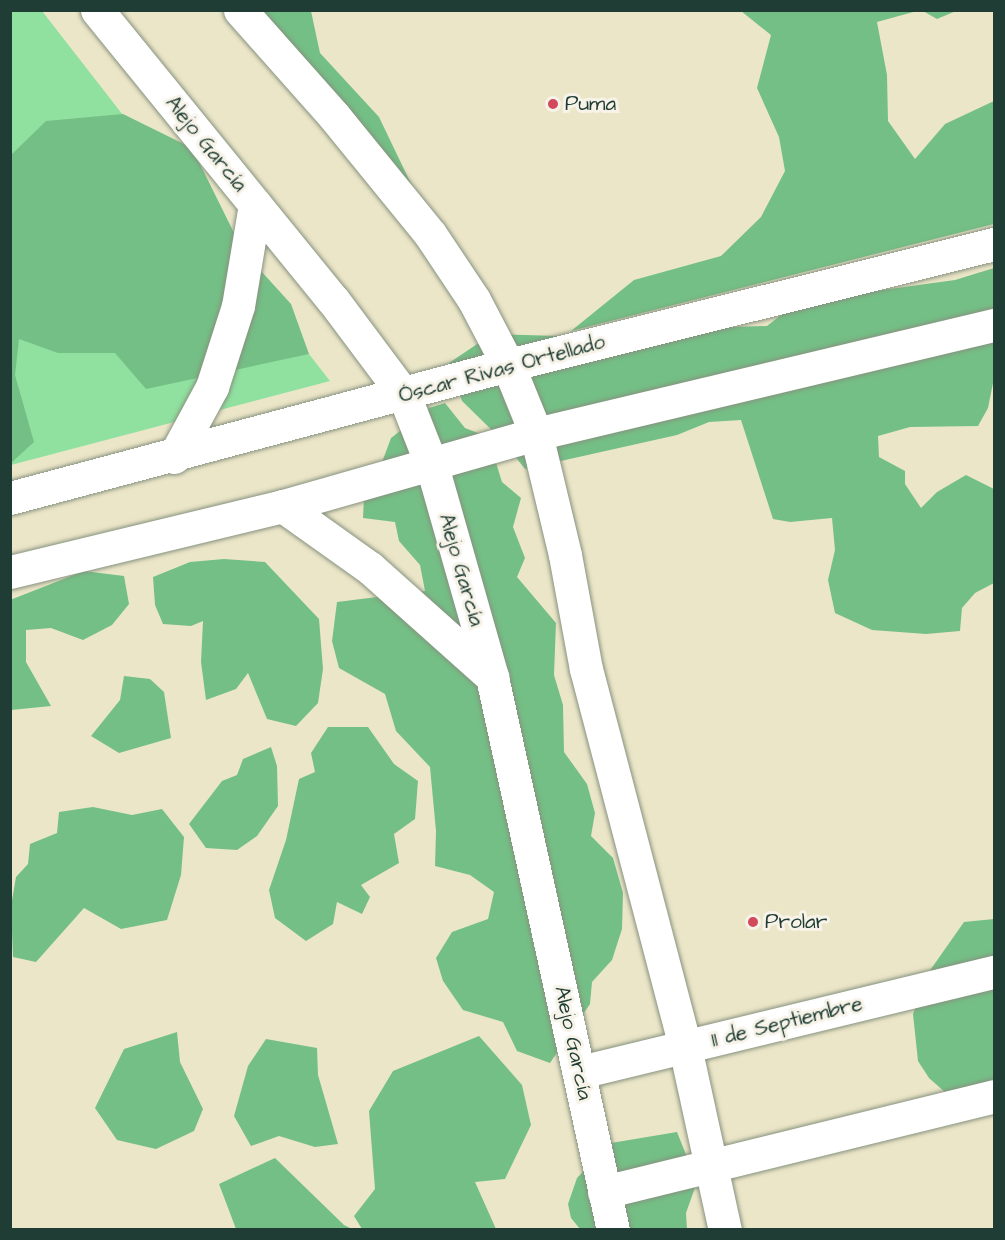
<!DOCTYPE html>
<meta charset="utf-8">
<style>
body{margin:0}
#map{position:relative;width:1005px;height:1240px;overflow:hidden;background:#ece6c9;font-family:"Architects Daughter",sans-serif}
div>[style]{position:absolute}
[style*='--x']{left:calc(var(--x)*1px);top:calc(var(--y)*1px);width:calc(var(--w)*1px);rotate:calc(var(--a)*1deg)}
.green>*{inset:0;background:#90e1a0}
.forest>*{inset:0;background:#74bf86}
.roads{filter:drop-shadow(0 0 2px #86927e) drop-shadow(0 0 2px #86927e)}
.street>*{height:33px;margin:-16.5px;padding:0 16.5px;transform-origin:16.5px;border-radius:16.5px;background:#fff}
.secondary>*{height:33px;margin:-16.5px;padding:0 16.5px;transform-origin:16.5px;border-radius:16.5px;background:#fff}
.dots>*{width:16px;height:16px;translate:-50% -50%;box-sizing:border-box;border:3px solid #f7f3e8;border-radius:50%}
span{translate:-50% -50%;white-space:nowrap;text-align:center;line-height:1.15;-webkit-text-stroke:6px #f7f3e8;paint-order:stroke}
.poi-label{font-size:21px;color:#1f3d34}
.left{translate:0 -50%;text-align:left}
.street-label{font-size:21px;color:#1f3d34}
.frame{position:absolute;inset:0;border:12px solid #1f3d34;pointer-events:none}
</style>
<div id="map">
<div class="green">
<div style="clip-path:polygon(11px 11px,42px 11px,330px 381px,11px 465px)"></div>
</div>
<div class="forest">
<div style="clip-path:polygon(250px 11px,311px 11px,320px 53px,379px 117px,425px 213px)"></div>
<div style="clip-path:polygon(741px 11px,917px 11px,877px 22px,887px 75px,888px 121px,915px 159px,945px 124px,994px 101px,994px 224px,571px 331px,634px 280px,721px 256px,761px 217px,785px 171px,779px 137px,757px 88px,771px 35px)"></div>
<div style="clip-path:polygon(923px 11px,956px 11px,937px 19px)"></div>
<div style="clip-path:polygon(123px 114px,192px 148px,243px 251px,291px 304px,309px 354px,146px 389px,115px 353px,58px 353px,19px 339px,15px 375px,34px 442px,11px 463px,11px 155px,46px 121px)"></div>
<div style="clip-path:polygon(994px 268px,994px 378px,988px 408px,978px 426px,910px 427px,878px 436px,879px 457px,905px 471px,905px 484px,921px 508px,937px 492px,966px 475px,994px 489px,994px 583px,975px 593px,962px 608px,960px 631px,926px 634px,872px 630px,835px 613px,828px 580px,835px 550px,832px 518px,790px 522px,773px 519px,741px 420px,709px 422px,677px 435px,525px 469px,502px 440px,462px 401px,449px 363px,492px 334px,659px 339px,731px 327px,767px 326px,781px 315px,817px 299px,955px 280px)"></div>
<div style="clip-path:polygon(445px 403px,465px 428px,488px 437px,502px 482px,521px 498px,513px 527px,525px 558px,517px 577px,556px 623px,554px 675px,563px 705px,564px 752px,587px 784px,595px 813px,591px 836px,613px 858px,623px 893px,622px 929px,612px 960px,592px 982px,590px 1004px,550px 1063px,517px 1051px,503px 1022px,463px 1010px,443px 981px,436px 958px,452px 932px,488px 919px,494px 892px,470px 875px,435px 866px,436px 831px,430px 767px,396px 731px,385px 694px,339px 668px,332px 641px,337px 602px,425px 591px,420px 565px,399px 541px,395px 522px,363px 518px,365px 474px,381px 465px,391px 438px,429px 408px)"></div>
<div style="clip-path:polygon(224px 559px,265px 562px,319px 619px,323px 669px,318px 703px,296px 726px,267px 719px,248px 673px,236px 689px,206px 700px,201px 662px,203px 621px,191px 626px,163px 624px,155px 605px,153px 577px,190px 562px)"></div>
<div style="clip-path:polygon(84px 571px,124px 576px,129px 604px,112px 625px,83px 640px,51px 628px,26px 630px,26px 662px,51px 706px,11px 710px,10px 600px)"></div>
<div style="clip-path:polygon(124px 676px,150px 679px,164px 692px,171px 738px,119px 753px,91px 736px,120px 700px)"></div>
<div style="clip-path:polygon(328px 727px,368px 727px,394px 764px,418px 781px,415px 819px,394px 834px,399px 863px,361px 885px,370px 897px,362px 914px,337px 902px,333px 924px,306px 941px,275px 918px,269px 890px,286px 840px,299px 779px,315px 772px,311px 753px)"></div>
<div style="clip-path:polygon(271px 747px,277px 766px,278px 806px,257px 836px,237px 850px,206px 848px,189px 824px,222px 781px,237px 775px,243px 759px)"></div>
<div style="clip-path:polygon(93px 807px,132px 815px,162px 809px,184px 837px,181px 875px,167px 920px,121px 929px,84px 908px,36px 962px,13px 957px,11px 906px,16px 877px,28px 864px,30px 844px,57px 833px,59px 812px)"></div>
<div style="clip-path:polygon(994px 919px,994px 1091px,955px 1101px,929px 1078px,918px 1061px,913px 1014px,931px 969px,964px 922px)"></div>
<div style="clip-path:polygon(177px 1032px,180px 1062px,203px 1109px,194px 1131px,156px 1149px,117px 1140px,95px 1108px,124px 1049px)"></div>
<div style="clip-path:polygon(479px 1036px,522px 1085px,531px 1125px,505px 1179px,475px 1182px,496px 1229px,362px 1229px,354px 1216px,375px 1189px,369px 1111px,393px 1071px)"></div>
<div style="clip-path:polygon(266px 1039px,317px 1048px,318px 1075px,338px 1144px,315px 1147px,279px 1136px,251px 1146px,234px 1116px,248px 1066px)"></div>
<div style="clip-path:polygon(677px 1132px,697px 1182px,686px 1213px,687px 1229px,580px 1229px,571px 1218px,568px 1204px,577px 1178px,611px 1143px)"></div>
<div style="clip-path:polygon(275px 1158px,344px 1225px,352px 1229px,236px 1229px,219px 1184px)"></div>
</div>
<div class="roads">
<div class="street">
<div style="--x:580;--y:1072;--w:426;--a:-13.6"></div>
<div style="--x:604;--y:1192;--w:402;--a:-13.8"></div>
</div>
<div class="secondary">
<div style="--x:97;--y:10;--w:374;--a:50.9"></div>
<div style="--x:333;--y:300;--w:119;--a:53.2"></div>
<div style="--x:404;--y:395;--w:76;--a:68.5"></div>
<div style="--x:432;--y:466;--w:219;--a:74.1"></div>
<div style="--x:492;--y:677;--w:566;--a:77.66"></div>
<div style="--x:240;--y:10;--w:142;--a:48.4"></div>
<div style="--x:334;--y:116;--w:152;--a:50.9"></div>
<div style="--x:430;--y:234;--w:79;--a:56.3"></div>
<div style="--x:474;--y:300;--w:73;--a:62.4"></div>
<div style="--x:508;--y:365;--w:74;--a:67.9"></div>
<div style="--x:536;--y:434;--w:124;--a:76.5"></div>
<div style="--x:565;--y:555;--w:116;--a:79.6"></div>
<div style="--x:586;--y:669;--w:391;--a:75.3"></div>
<div style="--x:685;--y:1047;--w:187;--a:77.7"></div>
<div style="--x:174;--y:457;--w:80;--a:-61.5"></div>
<div style="--x:212;--y:387;--w:85;--a:-72.2"></div>
<div style="--x:238;--y:306;--w:103;--a:-80.5"></div>
<div style="--x:10;--y:498;--w:515;--a:-14.95"></div>
<div style="--x:508;--y:365;--w:501;--a:-13.98"></div>
<div style="--x:283;--y:506;--w:107;--a:35.5"></div>
<div style="--x:370;--y:568;--w:164;--a:41.8"></div>
<div style="--x:10;--y:572;--w:281;--a:-13.6"></div>
<div style="--x:283;--y:506;--w:263;--a:-15.9"></div>
<div style="--x:536;--y:434;--w:471;--a:-13.4"></div>
</div>
</div>
<div class="dots">
<div style="left:553px;top:104px;background:#d1495b"></div>
<div style="left:753px;top:922px;background:#d1495b"></div>
</div>
<div class="poi-label">
<span class="left" style="left:565px;top:104px">Puma</span>
<span class="left" style="left:765px;top:922px">Prolar</span>
</div>
<div class="street-label">
<span style="left:206px;top:144px;rotate:51deg">Alejo García</span>
<span style="left:502px;top:369px;rotate:-15deg">Óscar Rivas Ortellado</span>
<span style="left:461px;top:570px;rotate:74deg">Alejo García</span>
<span style="left:787px;top:1022px;rotate:-14deg">11 de Septiembre</span>
<span style="left:573px;top:1043px;rotate:78deg">Alejo García</span>
</div>
<div class="frame"></div>
</div>
